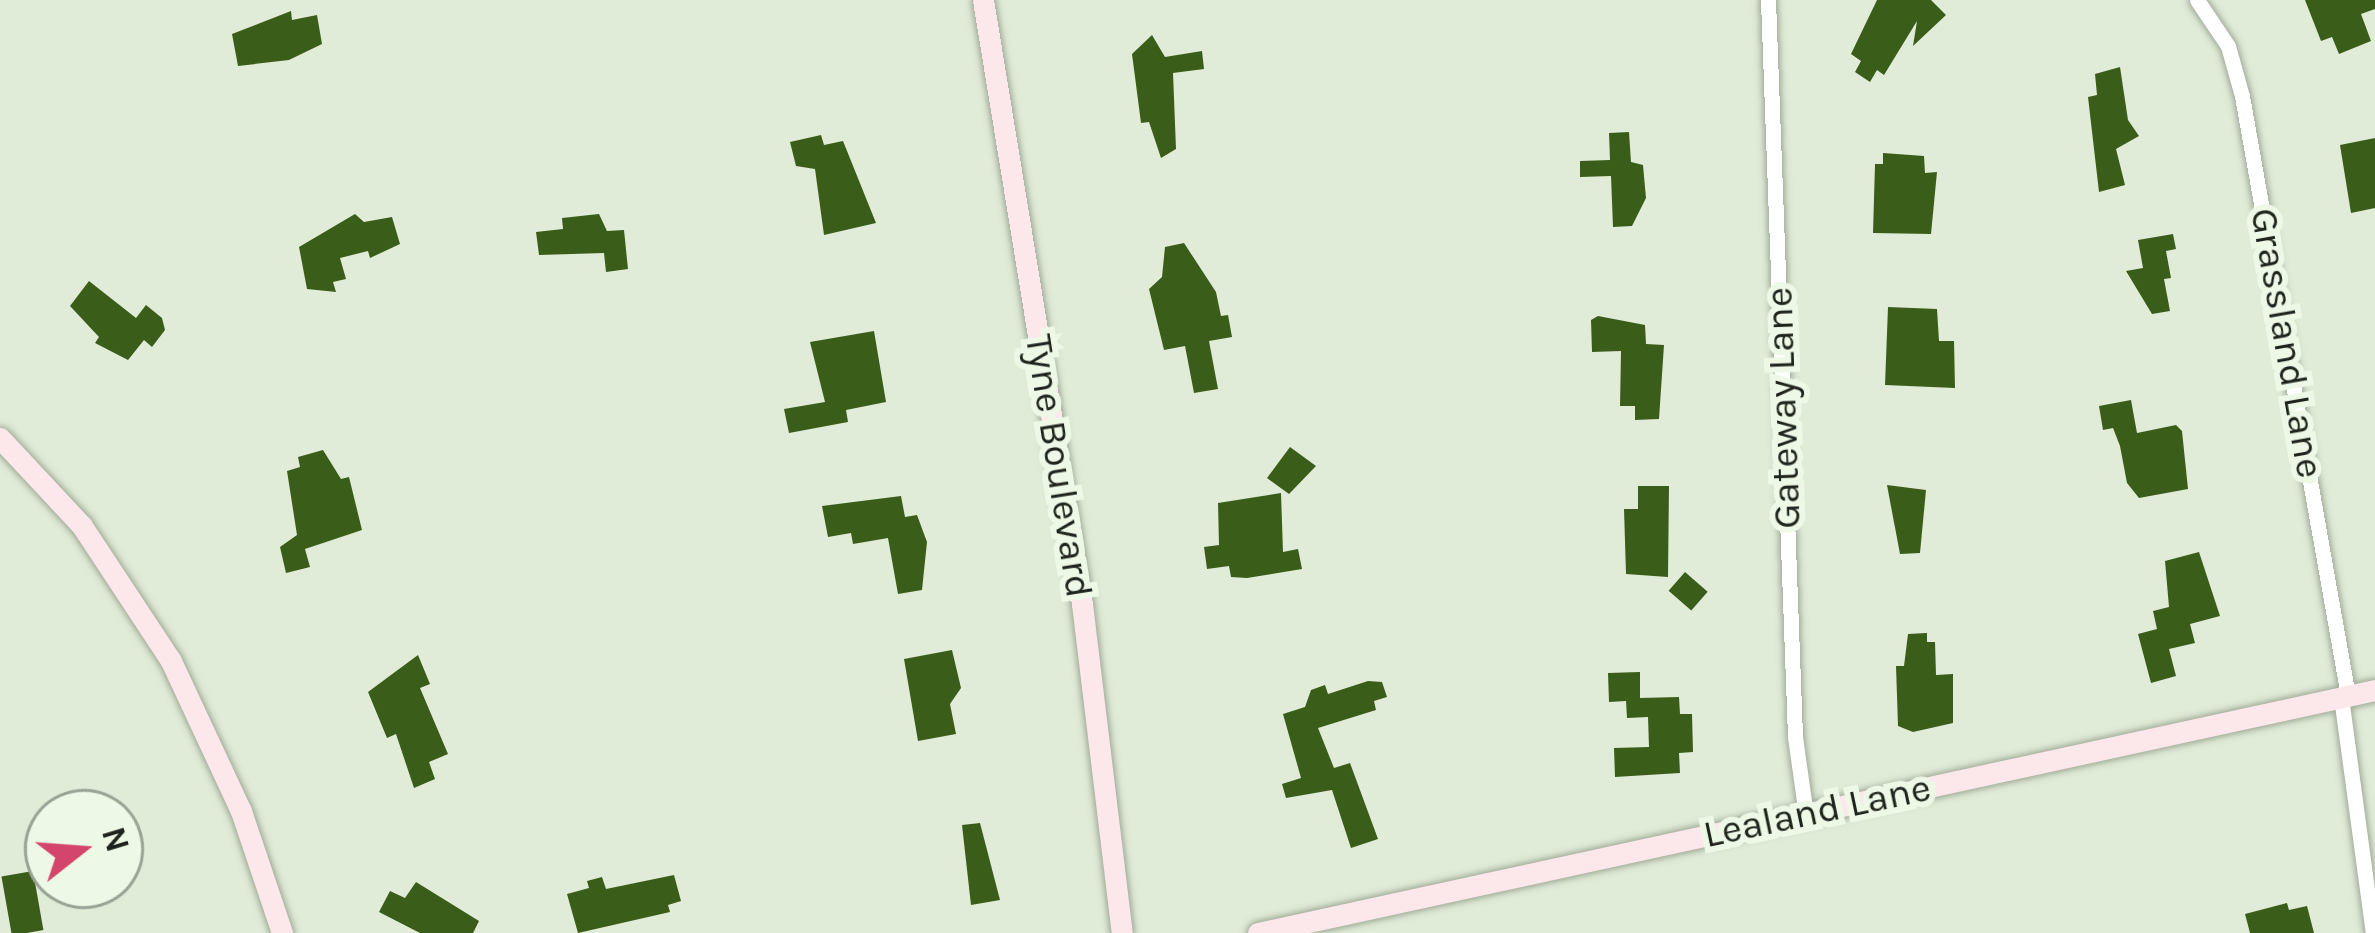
<!DOCTYPE html>
<style>
body{margin:0}
#map{position:relative;width:2375px;height:933px;overflow:hidden;background:#e0ebd8;font-family:Karla,sans-serif}
div>[style]{position:absolute}
[style*='--x']{left:calc(var(--x)*1px);top:calc(var(--y)*1px);width:calc(var(--w)*1px);rotate:calc(var(--a)*1deg)}
.building>*{inset:0;background:#3b5d1a;transform-origin:0 0}
.roads{filter:drop-shadow(0 0 3px #a1ab99) drop-shadow(0 0 3px #a1ab99)}
.street>*{height:15px;margin:-7.5px;padding:0 7.5px;transform-origin:7.5px;border-radius:7.5px;background:#fff}
.secondary>*{height:21px;margin:-10.5px;padding:0 10.5px;transform-origin:10.5px;border-radius:10.5px;background:#fce8eb}
span{translate:-50% -50%;white-space:nowrap;text-align:center;line-height:1.15;-webkit-text-stroke:12px #edf9e6;paint-order:stroke}
.street-label{font-size:39px;color:#1e231c}
.north{position:absolute;left:24px;top:789px;width:120px;height:120px;box-sizing:border-box;background:#edf9e6;border:3px solid #9aa395;border-radius:50%;rotate:73deg;font-size:33px;font-weight:700;line-height:48px;text-align:center;color:#1e231c}
.north::after{content:'';display:block;margin:auto;width:42px;height:54px;background:#d3456b;clip-path:polygon(50% 0,100% 100%,50% 72%,0 100%)}
</style>
<div id="map">
<div class="building">
<div style="clip-path:polygon(1877px 0,1931px 0,1946px 15px,1913px 46px,1917px 21px,1884px 75px,1877px 70px,1870px 82px,1855px 72px,1861px 61px,1851px 54px)"></div>
<div style="clip-path:polygon(2305px 0,2375px 0,2375px 9px,2361px 14px,2371px 41px,2339px 54px,2332px 37px,2321px 41px)"></div>
<div style="clip-path:polygon(291px 11px,292px 20px,317px 15px,322px 44px,289px 60px,238px 66px,232px 34px)"></div>
<div style="clip-path:polygon(1152px 35px,1165px 57px,1202px 51px,1204px 69px,1173px 73px,1176px 149px,1161px 158px,1149px 122px,1141px 123px,1132px 54px)"></div>
<div style="clip-path:polygon(2120px 67px,2128px 120px,2139px 136px,2116px 149px,2125px 185px,2099px 192px,2088px 97px,2097px 95px,2095px 74px)"></div>
<div style="clip-path:polygon(1629px 132px,1631px 162px,1643px 165px,1646px 198px,1632px 226px,1613px 227px,1611px 176px,1580px 177px,1580px 161px,1610px 160px,1609px 133px)"></div>
<div style="clip-path:polygon(821px 135px,824px 145px,843px 141px,876px 223px,824px 235px,815px 169px,796px 166px,790px 142px)"></div>
<div style="clip-path:polygon(2375px 138px,2375px 208px,2351px 213px,2340px 145px)"></div>
<div style="clip-path:polygon(1883px 153px,1924px 156px,1925px 173px,1937px 172px,1931px 234px,1873px 233px,1875px 164px,1883px 164px)"></div>
<div style="clip-path:polygon(355px 214px,364px 222px,392px 217px,400px 244px,370px 258px,368px 251px,340px 258px,346px 279px,333px 282px,336px 292px,307px 289px,299px 247px)"></div>
<div style="clip-path:polygon(599px 214px,607px 231px,624px 230px,628px 269px,606px 272px,604px 253px,539px 255px,536px 232px,563px 229px,562px 218px)"></div>
<div style="clip-path:polygon(2173px 234px,2176px 249px,2166px 251px,2171px 278px,2164px 279px,2170px 311px,2152px 314px,2126px 271px,2143px 268px,2138px 240px)"></div>
<div style="clip-path:polygon(1184px 243px,1216px 292px,1221px 316px,1228px 315px,1232px 337px,1209px 341px,1218px 389px,1194px 393px,1185px 346px,1164px 350px,1149px 289px,1162px 277px,1165px 247px)"></div>
<div style="clip-path:polygon(89px 281px,136px 318px,146px 305px,162px 318px,165px 330px,152px 347px,144px 340px,128px 360px,95px 343px,99px 337px,70px 306px)"></div>
<div style="clip-path:polygon(1888px 307px,1937px 309px,1939px 341px,1954px 341px,1955px 388px,1885px 385px)"></div>
<div style="clip-path:polygon(1598px 316px,1645px 325px,1646px 344px,1664px 345px,1659px 419px,1635px 420px,1635px 406px,1620px 406px,1621px 351px,1592px 352px,1591px 320px)"></div>
<div style="clip-path:polygon(874px 331px,886px 402px,846px 410px,848px 422px,789px 433px,784px 409px,825px 402px,810px 342px)"></div>
<div style="clip-path:polygon(2131px 400px,2137px 433px,2176px 425px,2182px 431px,2188px 489px,2139px 498px,2127px 483px,2120px 446px,2113px 428px,2103px 430px,2099px 406px)"></div>
<div style="clip-path:polygon(1290px 447px,1316px 466px,1289px 494px,1267px 478px)"></div>
<div style="clip-path:polygon(323px 450px,341px 479px,349px 477px,362px 530px,305px 549px,310px 567px,286px 573px,280px 547px,297px 535px,287px 471px,300px 467px,298px 457px)"></div>
<div style="clip-path:polygon(1887px 485px,1926px 490px,1920px 553px,1900px 554px)"></div>
<div style="clip-path:polygon(1638px 486px,1669px 486px,1668px 577px,1626px 574px,1624px 509px,1638px 509px)"></div>
<div style="clip-path:polygon(1281px 493px,1283px 552px,1298px 549px,1302px 569px,1247px 578px,1231px 577px,1229px 566px,1207px 569px,1204px 547px,1219px 545px,1218px 503px)"></div>
<div style="clip-path:polygon(901px 496px,905px 517px,917px 515px,927px 542px,922px 590px,898px 594px,888px 538px,853px 544px,851px 533px,828px 537px,822px 506px)"></div>
<div style="clip-path:polygon(2199px 552px,2220px 616px,2190px 624px,2195px 643px,2169px 649px,2176px 676px,2151px 683px,2138px 634px,2157px 629px,2153px 611px,2169px 607px,2165px 561px)"></div>
<div style="left:1685px;top:572px;width:30px;height:25px;rotate:41deg"></div>
<div style="clip-path:polygon(1927px 633px,1927px 642px,1935px 642px,1936px 675px,1953px 674px,1953px 723px,1913px 732px,1898px 726px,1896px 666px,1904px 666px,1908px 634px)"></div>
<div style="clip-path:polygon(952px 650px,961px 688px,950px 704px,956px 734px,918px 741px,904px 659px)"></div>
<div style="clip-path:polygon(418px 655px,430px 684px,420px 688px,448px 754px,429px 762px,435px 779px,414px 788px,396px 734px,387px 738px,368px 692px)"></div>
<div style="clip-path:polygon(1640px 672px,1640px 698px,1679px 697px,1680px 714px,1692px 714px,1693px 752px,1679px 753px,1680px 773px,1615px 777px,1614px 748px,1649px 747px,1648px 717px,1627px 718px,1626px 701px,1609px 702px,1608px 673px)"></div>
<div style="clip-path:polygon(1368px 681px,1382px 682px,1387px 697px,1374px 701px,1376px 710px,1318px 728px,1334px 768px,1350px 763px,1378px 839px,1351px 848px,1332px 790px,1286px 798px,1282px 784px,1301px 778px,1283px 714px,1305px 707px,1311px 690px,1325px 685px,1328px 694px)"></div>
<div style="clip-path:polygon(980px 823px,1000px 900px,971px 905px,962px 825px)"></div>
<div style="left:33px;top:871px;width:60px;height:32px;rotate:80deg"></div>
<div style="clip-path:polygon(674px 875px,681px 901px,668px 905px,670px 912px,578px 933px,567px 894px,589px 888px,587px 881px,602px 877px,606px 889px)"></div>
<div style="clip-path:polygon(416px 882px,479px 921px,473px 933px,420px 933px,379px 912px,390px 891px,405px 898px)"></div>
<div style="clip-path:polygon(2287px 903px,2289px 910px,2307px 906px,2314px 933px,2250px 933px,2245px 914px)"></div>
</div>
<div class="roads">
<div class="street">
<div style="--x:1768;--y:0;--w:737;--a:87.9"></div>
<div style="--x:1795;--y:737;--w:79;--a:82"></div>
<div style="--x:2197;--y:0;--w:55;--a:56"></div>
<div style="--x:2228;--y:46;--w:52;--a:74.4"></div>
<div style="--x:2242;--y:96;--w:609;--a:79.98"></div>
<div style="--x:2341;--y:697;--w:238;--a:82.3"></div>
</div>
<div class="secondary">
<div style="--x:983;--y:0;--w:612;--a:80.69"></div>
<div style="--x:1082;--y:604;--w:331;--a:83.1"></div>
<div style="--x:0;--y:438;--w:120;--a:47"></div>
<div style="--x:82;--y:526;--w:162;--a:56.6"></div>
<div style="--x:171;--y:661;--w:166;--a:65"></div>
<div style="--x:241;--y:811;--w:129;--a:71.4"></div>
<div style="--x:1258;--y:933;--w:1143;--a:-12.27"></div>
</div>
</div>
<div class="street-label">
<span style="left:2287px;top:343px;rotate:80deg">Grassland Lane</span>
<span style="left:1783px;top:408px;rotate:-92deg">Gateway Lane</span>
<span style="left:1059px;top:466px;rotate:81deg">Tyne Boulevard</span>
<span style="left:1817px;top:811px;rotate:-12deg">Lealand Lane</span>
</div>
<div class="north">N</div>
</div>
